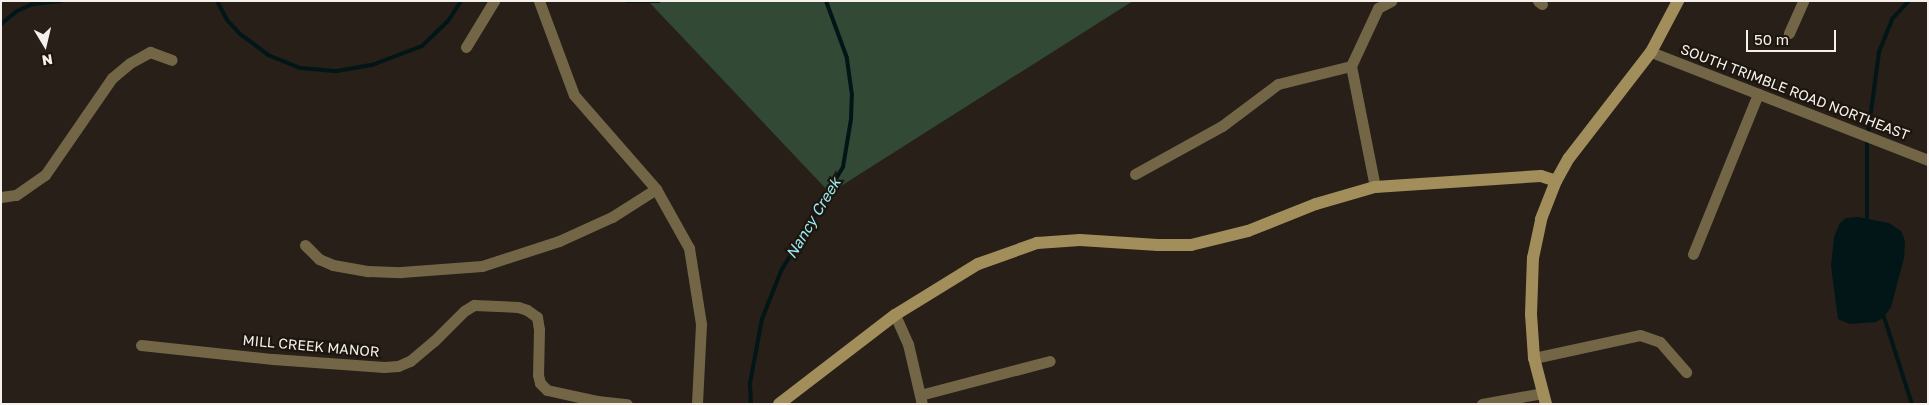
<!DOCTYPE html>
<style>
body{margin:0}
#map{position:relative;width:1929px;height:405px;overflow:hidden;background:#271f18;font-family:"Golos Text",sans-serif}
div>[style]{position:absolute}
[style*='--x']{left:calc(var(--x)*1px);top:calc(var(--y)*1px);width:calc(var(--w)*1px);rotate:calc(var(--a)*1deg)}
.green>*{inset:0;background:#314935}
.water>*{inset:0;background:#021618}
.stream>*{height:4px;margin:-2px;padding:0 2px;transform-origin:2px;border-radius:2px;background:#021618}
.street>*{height:11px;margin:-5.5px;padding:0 5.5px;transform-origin:5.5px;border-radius:5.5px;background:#726647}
.secondary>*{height:12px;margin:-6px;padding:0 6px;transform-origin:6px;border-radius:6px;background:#a28e5b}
span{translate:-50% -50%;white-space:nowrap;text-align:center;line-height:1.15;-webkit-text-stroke:4.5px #1d160f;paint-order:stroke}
.street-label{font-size:14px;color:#f6f0ec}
.water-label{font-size:15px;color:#9ceaf3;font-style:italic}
.frame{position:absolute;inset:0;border:2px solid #f6f0ec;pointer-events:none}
.north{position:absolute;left:20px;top:20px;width:50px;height:50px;-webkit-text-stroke:4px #1d160f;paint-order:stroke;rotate:171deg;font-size:14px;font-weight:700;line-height:20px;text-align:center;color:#f6f0ec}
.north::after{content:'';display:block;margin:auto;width:18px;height:22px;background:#f6f0ec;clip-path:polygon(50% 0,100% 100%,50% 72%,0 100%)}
.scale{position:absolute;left:1746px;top:30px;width:90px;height:22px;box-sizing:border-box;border:2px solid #f6f0ec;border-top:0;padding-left:6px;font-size:15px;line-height:18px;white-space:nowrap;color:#f6f0ec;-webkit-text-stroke:4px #1d160f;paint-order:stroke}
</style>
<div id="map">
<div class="green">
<div style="clip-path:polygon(648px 1px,1133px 1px,830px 193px)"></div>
</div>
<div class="water">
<div style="clip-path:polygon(1858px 217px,1889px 223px,1901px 231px,1905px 241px,1904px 258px,1891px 307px,1884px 317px,1876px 322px,1850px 324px,1838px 319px,1831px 266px,1834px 237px,1840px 223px,1846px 218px)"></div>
</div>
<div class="stream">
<div style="--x:217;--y:1;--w:21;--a:62"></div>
<div style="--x:227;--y:20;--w:18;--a:47"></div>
<div style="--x:239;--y:33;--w:36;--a:37"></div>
<div style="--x:268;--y:55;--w:35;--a:22"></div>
<div style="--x:301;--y:68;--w:36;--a:5"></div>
<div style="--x:337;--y:71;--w:36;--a:-10"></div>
<div style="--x:372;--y:65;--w:53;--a:-20.8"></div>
<div style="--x:422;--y:46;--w:36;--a:-44"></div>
<div style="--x:448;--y:21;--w:24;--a:-57"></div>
<div style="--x:627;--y:1;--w:32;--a:0"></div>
<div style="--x:1;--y:24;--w:21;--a:-39"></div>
<div style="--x:17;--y:11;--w:17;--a:-24"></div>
<div style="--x:33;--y:4;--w:28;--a:-6"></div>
<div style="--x:1867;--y:219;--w:78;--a:-90"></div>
<div style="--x:1867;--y:141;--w:90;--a:-82.3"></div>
<div style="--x:1879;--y:52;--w:35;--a:-68"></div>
<div style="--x:1892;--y:19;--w:25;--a:-47"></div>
<div style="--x:1884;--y:317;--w:91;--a:72.2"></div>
<div style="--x:751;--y:404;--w:21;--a:-93"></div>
<div style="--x:750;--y:383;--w:65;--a:-79.4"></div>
<div style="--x:762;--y:319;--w:52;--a:-68.4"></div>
<div style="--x:781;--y:271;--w:121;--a:-59.2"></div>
<div style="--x:843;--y:167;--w:49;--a:-80.5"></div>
<div style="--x:851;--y:119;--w:24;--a:-88"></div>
<div style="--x:852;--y:95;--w:37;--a:-98"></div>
<div style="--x:847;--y:58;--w:61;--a:-110.2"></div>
</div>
<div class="street">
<div style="--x:539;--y:1;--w:100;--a:69.6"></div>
<div style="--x:574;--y:95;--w:125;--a:48.9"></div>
<div style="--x:656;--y:189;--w:68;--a:60.8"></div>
<div style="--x:689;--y:248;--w:77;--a:81"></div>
<div style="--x:701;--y:324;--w:80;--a:92.9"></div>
<div style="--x:1538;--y:1;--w:5;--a:37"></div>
<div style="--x:1789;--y:33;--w:35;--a:-66"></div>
<div style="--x:466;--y:47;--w:54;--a:-58.7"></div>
<div style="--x:1651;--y:52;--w:297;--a:21.3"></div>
<div style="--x:1135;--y:174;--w:99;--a:-28.9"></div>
<div style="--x:1222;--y:126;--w:70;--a:-36.9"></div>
<div style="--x:1278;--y:84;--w:75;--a:-13.9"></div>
<div style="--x:1375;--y:187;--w:123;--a:-101.2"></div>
<div style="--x:1351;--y:66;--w:64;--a:-65"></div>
<div style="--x:1378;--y:8;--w:15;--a:-28"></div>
<div style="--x:1;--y:197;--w:15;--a:-8"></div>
<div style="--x:16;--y:195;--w:35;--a:-35"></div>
<div style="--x:45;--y:175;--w:118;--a:-55.4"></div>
<div style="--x:112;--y:78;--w:23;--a:-40"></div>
<div style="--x:130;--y:63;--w:23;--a:-29"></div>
<div style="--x:150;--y:52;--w:23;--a:20"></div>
<div style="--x:305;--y:245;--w:20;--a:45"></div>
<div style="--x:319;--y:259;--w:15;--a:23"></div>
<div style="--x:333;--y:265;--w:36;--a:10"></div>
<div style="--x:368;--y:271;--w:33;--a:2"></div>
<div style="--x:401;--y:272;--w:81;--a:-4.2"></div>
<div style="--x:482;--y:266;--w:81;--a:-18"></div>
<div style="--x:559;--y:241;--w:58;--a:-24.4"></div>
<div style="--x:612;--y:217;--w:52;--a:-32.5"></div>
<div style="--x:1693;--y:254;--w:173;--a:-67.9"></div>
<div style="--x:895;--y:315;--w:32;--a:66"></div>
<div style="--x:908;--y:344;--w:62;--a:76.9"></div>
<div style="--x:141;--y:345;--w:133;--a:6.1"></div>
<div style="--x:273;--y:359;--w:111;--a:4.1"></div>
<div style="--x:384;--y:367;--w:14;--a:-4"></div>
<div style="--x:398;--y:366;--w:13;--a:-23"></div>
<div style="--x:410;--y:361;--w:31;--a:-40"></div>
<div style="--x:434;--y:341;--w:42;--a:-45"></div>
<div style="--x:464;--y:311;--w:12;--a:-31"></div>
<div style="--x:474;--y:305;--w:44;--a:2.6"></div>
<div style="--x:518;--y:307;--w:9;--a:18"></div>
<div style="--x:527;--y:310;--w:12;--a:35"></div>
<div style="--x:537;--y:317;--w:12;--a:81"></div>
<div style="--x:539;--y:329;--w:46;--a:91.2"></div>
<div style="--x:538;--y:375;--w:8;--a:76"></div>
<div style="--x:540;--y:383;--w:10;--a:45"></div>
<div style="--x:547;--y:390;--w:51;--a:12.4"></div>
<div style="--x:597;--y:401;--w:30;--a:6"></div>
<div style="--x:1534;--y:358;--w:108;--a:-12.2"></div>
<div style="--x:1640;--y:335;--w:21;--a:19"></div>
<div style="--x:1660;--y:342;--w:40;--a:49"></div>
<div style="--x:920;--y:395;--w:134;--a:-14.7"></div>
<div style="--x:1482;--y:404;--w:62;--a:-10.2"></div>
</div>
<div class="secondary">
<div style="--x:779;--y:404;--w:146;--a:-37.5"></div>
<div style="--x:895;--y:315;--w:97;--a:-31.6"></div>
<div style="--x:978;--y:264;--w:63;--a:-19.6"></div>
<div style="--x:1037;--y:243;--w:43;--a:-4"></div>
<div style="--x:1080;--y:240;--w:78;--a:3.7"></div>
<div style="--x:1158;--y:245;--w:33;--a:0"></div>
<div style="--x:1191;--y:245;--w:59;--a:-13.8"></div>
<div style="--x:1248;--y:231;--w:73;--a:-21.7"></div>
<div style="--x:1316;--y:204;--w:61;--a:-16.1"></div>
<div style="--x:1375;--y:187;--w:166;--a:-3.8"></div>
<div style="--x:1541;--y:176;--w:16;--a:18"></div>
<div style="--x:1546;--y:404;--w:48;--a:-104.6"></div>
<div style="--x:1534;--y:358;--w:44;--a:-93.9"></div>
<div style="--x:1531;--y:314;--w:56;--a:-88"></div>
<div style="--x:1533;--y:258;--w:40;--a:-78"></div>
<div style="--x:1541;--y:219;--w:41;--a:-68.5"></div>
<div style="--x:1556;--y:181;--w:26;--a:-61"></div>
<div style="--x:1569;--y:158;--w:134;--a:-52.3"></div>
<div style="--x:1651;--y:52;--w:58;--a:-62.1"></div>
</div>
<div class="street-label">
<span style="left:1795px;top:92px;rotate:21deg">SOUTH TRIMBLE ROAD NORTHEAST</span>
<span style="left:311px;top:346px;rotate:5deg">MILL CREEK MANOR</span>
</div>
<div class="water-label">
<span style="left:813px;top:218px;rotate:-59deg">Nancy Creek</span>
</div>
<div class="frame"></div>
<div class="north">N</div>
<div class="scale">50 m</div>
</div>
